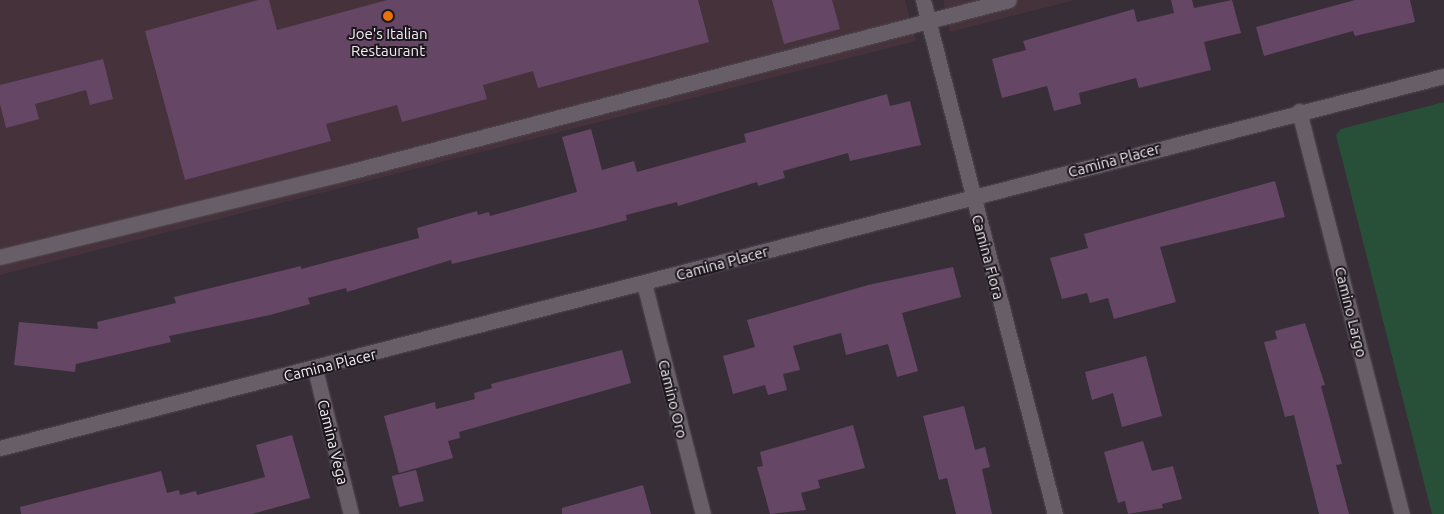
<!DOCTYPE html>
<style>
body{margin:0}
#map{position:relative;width:1444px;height:514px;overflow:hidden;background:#372e37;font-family:Ubuntu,sans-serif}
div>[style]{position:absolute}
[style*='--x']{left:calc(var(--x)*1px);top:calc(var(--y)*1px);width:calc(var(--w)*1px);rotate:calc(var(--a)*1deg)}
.commercial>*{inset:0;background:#45323a}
.green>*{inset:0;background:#285039}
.building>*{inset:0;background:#654665;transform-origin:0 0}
.roads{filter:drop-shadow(0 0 1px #524a52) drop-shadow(0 0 1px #524a52)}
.lane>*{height:15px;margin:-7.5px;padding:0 7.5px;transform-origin:7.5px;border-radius:7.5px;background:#685e68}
.street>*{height:15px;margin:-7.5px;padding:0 7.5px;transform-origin:7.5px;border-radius:7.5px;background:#685e68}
.dots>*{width:14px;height:14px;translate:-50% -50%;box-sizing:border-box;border:2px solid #1c171c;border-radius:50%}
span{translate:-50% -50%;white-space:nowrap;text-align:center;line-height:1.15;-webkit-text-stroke:4px #1c171c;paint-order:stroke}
.poi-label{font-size:15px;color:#f5eff5}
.street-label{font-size:15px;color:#f5eff5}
</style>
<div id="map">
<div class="commercial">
<div style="clip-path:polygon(0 0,905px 0,916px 41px,0 275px)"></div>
<div style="clip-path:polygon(943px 0,1075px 0,950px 32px)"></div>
</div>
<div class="green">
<div style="clip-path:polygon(1444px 102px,1444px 514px,1432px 514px,1336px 135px,1341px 129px)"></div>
</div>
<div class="building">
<div style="clip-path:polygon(258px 0,269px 0,277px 30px,387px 0,698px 0,709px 42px,538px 88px,533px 71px,483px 85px,487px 99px,402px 122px,397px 105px,326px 124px,331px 141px,185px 180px,145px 31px)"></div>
<div style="clip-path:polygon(772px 0,832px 0,840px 29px,784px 44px)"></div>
<div style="clip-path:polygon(1171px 0,1192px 0,1194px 8px,1232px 0,1241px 33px,1204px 42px,1211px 70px,1139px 88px,1136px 78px,1079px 93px,1081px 104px,1054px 111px,1047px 86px,1002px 98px,992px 59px,1026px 50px,1023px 41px,1134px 9px,1137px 22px,1174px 13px)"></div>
<div style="clip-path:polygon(1355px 0,1410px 0,1415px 22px,1355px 36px,1353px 31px,1264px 56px,1256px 27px)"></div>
<div style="clip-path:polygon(103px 59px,113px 99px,90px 105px,86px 90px,35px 104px,39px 119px,6px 128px,0 104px,0 85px)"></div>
<div style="clip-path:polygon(887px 94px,890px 106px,910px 101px,921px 145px,850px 161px,848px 153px,783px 171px,785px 178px,758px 186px,757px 182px,678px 206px,677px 202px,626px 215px,627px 220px,601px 227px,452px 264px,451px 260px,347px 292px,346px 288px,308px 298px,310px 304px,270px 315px,169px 336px,171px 342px,76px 364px,75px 372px,14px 365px,19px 322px,98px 329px,97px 322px,176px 303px,174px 297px,301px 266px,301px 269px,419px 238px,417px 228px,477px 211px,478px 215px,489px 212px,490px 216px,577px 192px,562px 137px,591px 129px,602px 170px,634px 161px,637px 172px,746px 142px,744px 134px)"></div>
<div style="clip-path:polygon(1275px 181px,1285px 217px,1160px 247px,1176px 302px,1114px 319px,1108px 298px,1090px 303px,1087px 293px,1062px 299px,1050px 258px,1088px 248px,1084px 234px)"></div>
<div style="clip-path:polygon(953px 267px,961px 297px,902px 313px,918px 371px,897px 377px,888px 344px,846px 355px,841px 333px,793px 346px,800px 370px,783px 374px,787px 390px,768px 395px,765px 385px,733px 394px,723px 356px,755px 347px,747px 320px,868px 285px)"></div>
<div style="clip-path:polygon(1305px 323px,1325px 385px,1321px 386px,1342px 464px,1336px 465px,1349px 514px,1319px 514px,1294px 415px,1285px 417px,1264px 342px,1277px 339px,1275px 331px)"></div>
<div style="clip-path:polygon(622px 350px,631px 383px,459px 432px,460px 438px,448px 441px,453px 458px,399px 473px,384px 416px,435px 402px,436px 409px,475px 399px,474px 393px,492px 388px,491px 384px)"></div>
<div style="clip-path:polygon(1146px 356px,1162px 416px,1122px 427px,1113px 393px,1092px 400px,1085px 372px)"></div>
<div style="clip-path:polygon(964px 406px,975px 450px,985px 447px,990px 467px,982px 469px,992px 514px,956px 514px,947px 478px,939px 480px,923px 416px)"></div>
<div style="clip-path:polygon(853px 425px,865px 468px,818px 480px,820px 488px,801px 493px,806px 510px,770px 514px,757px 467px,763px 466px,760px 452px)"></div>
<div style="clip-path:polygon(292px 435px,310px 498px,252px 514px,21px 514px,20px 507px,161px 471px,167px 493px,179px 490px,180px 495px,196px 491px,197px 495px,265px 477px,256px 445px)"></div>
<div style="clip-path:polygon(1143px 441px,1152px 471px,1173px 466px,1182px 499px,1162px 504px,1163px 508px,1128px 514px,1125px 501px,1118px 503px,1104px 452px)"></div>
<div style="left:416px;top:470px;width:32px;height:25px;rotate:76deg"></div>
<div style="clip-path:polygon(643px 485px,651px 514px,562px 514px,562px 508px)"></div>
</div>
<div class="roads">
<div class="lane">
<div style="--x:0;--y:257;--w:351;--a:-13.7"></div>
<div style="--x:341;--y:174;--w:690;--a:-14.6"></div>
</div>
<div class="street">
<div style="--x:923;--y:0;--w:531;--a:75.6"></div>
<div style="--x:1299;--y:111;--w:416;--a:75.7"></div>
<div style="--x:644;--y:283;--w:238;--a:75.7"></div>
<div style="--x:315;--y:369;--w:149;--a:76.1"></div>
<div style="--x:0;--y:448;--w:1491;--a:-14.45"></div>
</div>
</div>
<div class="dots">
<div style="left:388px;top:16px;background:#e8710a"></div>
</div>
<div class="poi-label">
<span style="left:388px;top:42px">Joe's Italian<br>Restaurant</span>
</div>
<div class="street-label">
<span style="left:1114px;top:160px;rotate:-15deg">Camina Placer</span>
<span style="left:988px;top:257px;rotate:75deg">Camina Flora</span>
<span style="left:722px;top:263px;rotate:-15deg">Camina Placer</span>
<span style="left:1351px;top:312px;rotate:76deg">Camino Largo</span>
<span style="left:330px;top:365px;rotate:-14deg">Camina Placer</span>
<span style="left:673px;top:399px;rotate:76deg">Camino Oro</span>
<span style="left:333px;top:442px;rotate:76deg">Camina Vega</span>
</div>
</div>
